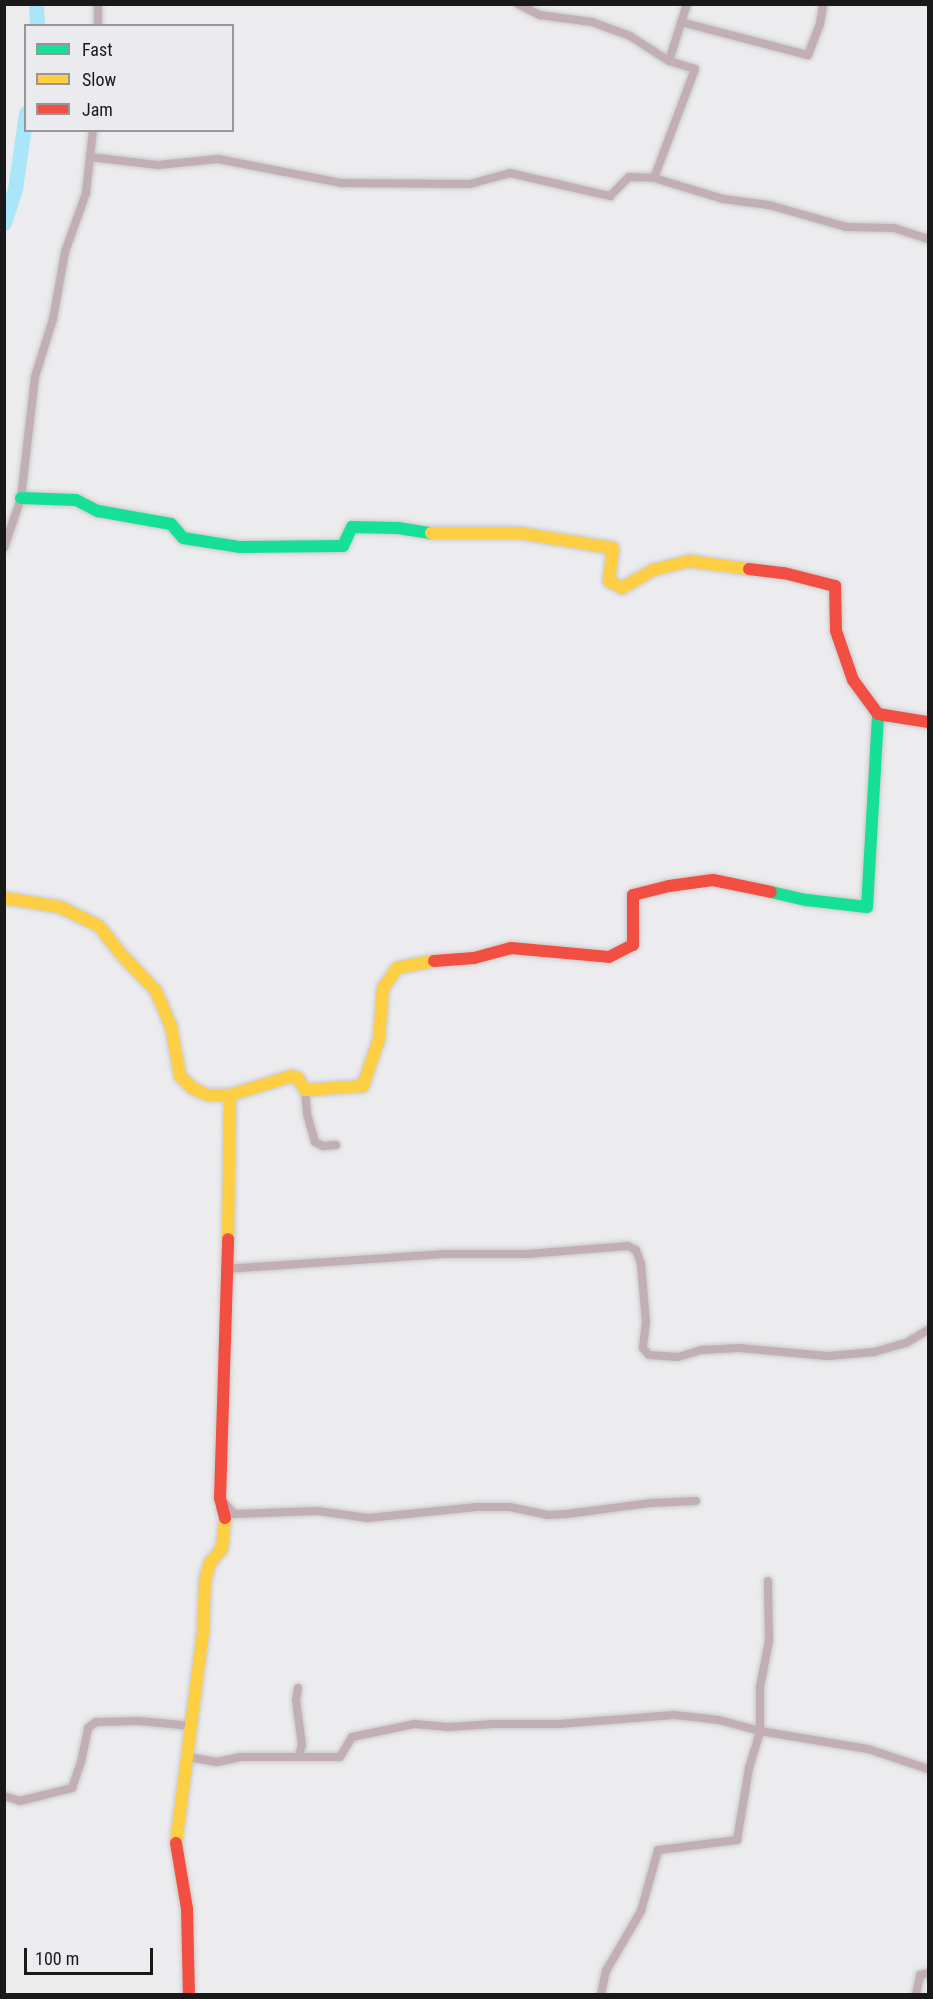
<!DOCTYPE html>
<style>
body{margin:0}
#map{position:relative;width:933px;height:1999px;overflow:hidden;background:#ececee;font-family:"Roboto Condensed",sans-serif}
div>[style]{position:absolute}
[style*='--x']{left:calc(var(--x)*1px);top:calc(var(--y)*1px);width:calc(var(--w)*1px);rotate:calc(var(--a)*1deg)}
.river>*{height:15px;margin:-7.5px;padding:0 7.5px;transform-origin:7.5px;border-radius:7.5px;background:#aae6f9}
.roads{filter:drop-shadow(0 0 2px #cacacc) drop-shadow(0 0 2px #cacacc)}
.street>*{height:8px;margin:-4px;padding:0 4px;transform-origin:4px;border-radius:4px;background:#c2afb3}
.fast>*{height:12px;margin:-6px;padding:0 6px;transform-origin:6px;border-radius:6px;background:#16e098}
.slow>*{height:12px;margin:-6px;padding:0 6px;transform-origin:6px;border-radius:6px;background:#ffcf43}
.jam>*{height:12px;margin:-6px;padding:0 6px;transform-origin:6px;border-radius:6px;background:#f24e42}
span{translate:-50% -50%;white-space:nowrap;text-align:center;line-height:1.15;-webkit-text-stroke:4.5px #ebebef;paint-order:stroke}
.frame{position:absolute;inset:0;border:6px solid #19191a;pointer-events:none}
.legend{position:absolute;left:24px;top:24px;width:210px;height:108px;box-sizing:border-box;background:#ebebef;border:2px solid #97979a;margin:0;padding:8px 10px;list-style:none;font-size:18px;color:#19191a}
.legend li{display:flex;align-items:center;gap:12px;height:30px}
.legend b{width:30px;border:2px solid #97979a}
.scale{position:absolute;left:24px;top:1948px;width:129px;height:27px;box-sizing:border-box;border:3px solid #19191a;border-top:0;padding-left:8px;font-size:18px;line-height:21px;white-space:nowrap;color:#19191a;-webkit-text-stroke:4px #ebebef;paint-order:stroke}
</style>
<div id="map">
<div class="river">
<div style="--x:36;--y:4;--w:22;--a:87"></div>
<div style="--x:4;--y:223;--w:36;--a:-72"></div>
<div style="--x:15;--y:189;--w:77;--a:-81.8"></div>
</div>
<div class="roads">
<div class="street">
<div style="--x:518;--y:4;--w:25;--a:27"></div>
<div style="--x:540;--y:15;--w:52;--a:7.7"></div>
<div style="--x:592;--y:22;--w:40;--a:20.2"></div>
<div style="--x:630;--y:36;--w:46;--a:32.7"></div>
<div style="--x:669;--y:61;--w:27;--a:17"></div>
<div style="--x:695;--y:69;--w:116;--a:110.6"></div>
<div style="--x:681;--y:22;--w:131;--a:14.6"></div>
<div style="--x:808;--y:55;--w:33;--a:-69"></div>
<div style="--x:820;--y:24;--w:20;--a:-81"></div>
<div style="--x:98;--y:26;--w:22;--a:-90"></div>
<div style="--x:669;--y:61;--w:60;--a:-72.5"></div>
<div style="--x:90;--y:157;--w:68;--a:6.7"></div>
<div style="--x:158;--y:165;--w:60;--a:-5.7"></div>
<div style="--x:218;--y:159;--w:125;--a:11"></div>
<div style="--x:341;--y:183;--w:129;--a:0.4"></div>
<div style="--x:470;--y:184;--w:41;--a:-15.4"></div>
<div style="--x:510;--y:173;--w:103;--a:13"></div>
<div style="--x:610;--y:196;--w:27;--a:-45"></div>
<div style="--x:629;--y:177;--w:25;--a:2"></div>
<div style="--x:654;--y:178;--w:72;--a:16.9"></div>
<div style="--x:723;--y:199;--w:46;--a:7.4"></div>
<div style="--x:769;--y:205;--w:80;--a:15.9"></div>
<div style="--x:846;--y:227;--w:48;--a:1.2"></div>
<div style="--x:894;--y:228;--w:36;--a:18"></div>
<div style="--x:4;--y:548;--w:53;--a:-71.2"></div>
<div style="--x:21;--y:498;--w:122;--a:-83.4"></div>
<div style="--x:35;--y:377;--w:61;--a:-72.8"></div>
<div style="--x:53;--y:319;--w:68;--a:-79.8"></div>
<div style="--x:65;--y:252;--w:63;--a:-70.4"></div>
<div style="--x:86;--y:193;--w:63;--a:-83.7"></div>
<div style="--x:305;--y:1090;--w:24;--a:85"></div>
<div style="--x:307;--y:1114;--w:29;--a:74"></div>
<div style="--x:315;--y:1142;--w:9;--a:27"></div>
<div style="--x:323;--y:1146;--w:13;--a:-4"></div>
<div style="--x:225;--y:1269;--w:220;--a:-3.9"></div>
<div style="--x:444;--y:1254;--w:83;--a:0"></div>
<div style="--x:527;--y:1254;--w:101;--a:-4.5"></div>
<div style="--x:628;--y:1246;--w:9;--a:27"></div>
<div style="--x:636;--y:1250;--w:15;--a:70"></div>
<div style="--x:641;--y:1264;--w:58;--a:85.1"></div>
<div style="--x:646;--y:1322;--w:26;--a:97"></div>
<div style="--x:643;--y:1348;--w:9;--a:49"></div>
<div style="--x:649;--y:1355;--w:29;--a:4"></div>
<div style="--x:678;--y:1357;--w:24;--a:-17"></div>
<div style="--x:701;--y:1350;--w:38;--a:-3"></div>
<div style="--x:739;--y:1348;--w:89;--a:5.1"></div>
<div style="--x:828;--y:1356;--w:46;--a:-5"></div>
<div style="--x:874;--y:1352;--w:33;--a:-16"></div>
<div style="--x:906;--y:1343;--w:26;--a:-31"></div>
<div style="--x:222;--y:1500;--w:18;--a:49"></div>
<div style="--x:234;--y:1514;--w:84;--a:-2"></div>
<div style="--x:318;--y:1511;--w:50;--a:8"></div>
<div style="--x:368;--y:1518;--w:109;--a:-5.8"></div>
<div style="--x:476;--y:1507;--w:34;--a:0"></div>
<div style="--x:510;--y:1507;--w:38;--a:12"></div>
<div style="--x:547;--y:1515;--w:20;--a:-3"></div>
<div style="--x:567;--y:1514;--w:85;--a:-7.5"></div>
<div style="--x:651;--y:1503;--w:45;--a:-2.5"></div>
<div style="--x:298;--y:1688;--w:12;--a:99"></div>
<div style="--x:296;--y:1700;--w:45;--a:82.4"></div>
<div style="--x:302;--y:1745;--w:10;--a:107"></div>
<div style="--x:188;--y:1757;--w:29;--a:10"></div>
<div style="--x:217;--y:1762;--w:24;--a:-12"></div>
<div style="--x:240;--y:1757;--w:100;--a:0"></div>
<div style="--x:340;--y:1757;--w:23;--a:-59"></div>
<div style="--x:352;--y:1737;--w:63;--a:-11.8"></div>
<div style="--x:414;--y:1724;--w:35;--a:5"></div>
<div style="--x:449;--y:1727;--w:45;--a:-3.8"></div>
<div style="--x:494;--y:1724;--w:65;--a:0"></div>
<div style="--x:559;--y:1724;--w:115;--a:-4.5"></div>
<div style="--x:674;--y:1715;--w:45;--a:6.3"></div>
<div style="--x:719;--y:1720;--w:42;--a:15"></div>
<div style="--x:760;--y:1731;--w:109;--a:9.5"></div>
<div style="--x:868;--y:1749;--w:63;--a:18.4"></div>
<div style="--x:4;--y:1796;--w:17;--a:17"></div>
<div style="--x:20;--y:1801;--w:54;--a:-14"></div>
<div style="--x:72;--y:1788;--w:28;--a:-71"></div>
<div style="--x:81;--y:1762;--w:35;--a:-78"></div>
<div style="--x:88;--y:1728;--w:10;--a:-37"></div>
<div style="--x:96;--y:1722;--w:43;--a:-1.3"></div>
<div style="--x:139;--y:1721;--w:53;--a:5.4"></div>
<div style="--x:601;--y:1994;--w:24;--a:-78"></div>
<div style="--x:606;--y:1971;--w:69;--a:-59.7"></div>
<div style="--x:641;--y:1911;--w:63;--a:-74.4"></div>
<div style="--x:658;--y:1850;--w:80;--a:-7.2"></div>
<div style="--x:737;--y:1840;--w:73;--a:-80.5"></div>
<div style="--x:749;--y:1768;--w:39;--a:-73"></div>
<div style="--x:760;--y:1731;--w:44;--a:-90"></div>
<div style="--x:760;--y:1687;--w:47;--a:-78.9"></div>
<div style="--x:769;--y:1641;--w:60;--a:-91"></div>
<div style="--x:916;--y:1994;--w:19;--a:-78"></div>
<div style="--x:920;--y:1975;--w:8;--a:-14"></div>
</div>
<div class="fast">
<div style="--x:21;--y:498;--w:55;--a:2.1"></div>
<div style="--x:76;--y:500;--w:25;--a:27"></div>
<div style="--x:98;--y:511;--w:74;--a:10.1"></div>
<div style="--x:171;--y:524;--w:18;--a:49"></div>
<div style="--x:183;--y:538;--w:58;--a:9"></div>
<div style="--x:240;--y:547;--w:103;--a:-0.6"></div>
<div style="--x:343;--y:546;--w:21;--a:-65"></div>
<div style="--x:352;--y:527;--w:46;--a:1.2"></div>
<div style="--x:398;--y:528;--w:33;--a:9"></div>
<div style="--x:771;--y:892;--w:37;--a:13"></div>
<div style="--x:807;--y:900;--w:60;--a:6.7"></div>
<div style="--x:867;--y:907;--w:193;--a:-86.7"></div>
</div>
<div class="slow">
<div style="--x:431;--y:533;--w:88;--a:0"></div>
<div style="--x:519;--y:533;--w:95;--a:9.1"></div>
<div style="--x:613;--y:548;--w:33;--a:97"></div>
<div style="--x:609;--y:581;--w:15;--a:28"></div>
<div style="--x:622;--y:588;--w:36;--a:-30"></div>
<div style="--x:653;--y:570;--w:36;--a:-14"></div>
<div style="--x:688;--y:561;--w:62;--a:7.5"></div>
<div style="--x:4;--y:898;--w:57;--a:9.1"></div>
<div style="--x:60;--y:907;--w:43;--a:26"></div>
<div style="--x:99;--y:926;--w:33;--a:52"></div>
<div style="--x:119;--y:952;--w:54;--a:46.5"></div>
<div style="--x:156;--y:991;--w:38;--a:67"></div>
<div style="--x:171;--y:1026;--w:51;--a:79.8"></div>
<div style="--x:180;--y:1076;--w:17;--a:45"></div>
<div style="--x:192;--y:1088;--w:17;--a:24"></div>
<div style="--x:208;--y:1095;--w:22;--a:0"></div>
<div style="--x:230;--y:1095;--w:144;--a:90.8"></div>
<div style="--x:230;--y:1095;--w:65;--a:-17"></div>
<div style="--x:292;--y:1076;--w:6;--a:18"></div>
<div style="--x:298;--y:1078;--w:14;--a:60"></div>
<div style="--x:305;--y:1090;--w:58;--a:-3.9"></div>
<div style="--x:363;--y:1086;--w:50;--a:-71.2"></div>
<div style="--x:379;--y:1039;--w:51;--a:-85.5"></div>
<div style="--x:383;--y:988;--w:24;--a:-55"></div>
<div style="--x:397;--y:968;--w:38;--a:-11"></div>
<div style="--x:176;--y:1843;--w:212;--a:-82.7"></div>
<div style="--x:203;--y:1633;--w:53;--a:-87.8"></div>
<div style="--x:205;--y:1580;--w:18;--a:-74"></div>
<div style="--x:210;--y:1563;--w:19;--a:-51"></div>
<div style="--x:222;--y:1548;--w:30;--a:-84"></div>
</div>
<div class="jam">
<div style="--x:749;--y:569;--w:35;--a:7"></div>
<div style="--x:784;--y:573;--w:53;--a:14.3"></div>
<div style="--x:835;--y:586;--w:45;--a:88.7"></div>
<div style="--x:836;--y:631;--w:52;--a:70.9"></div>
<div style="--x:853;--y:680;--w:42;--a:53.7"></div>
<div style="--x:878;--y:714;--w:51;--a:9.1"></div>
<div style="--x:434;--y:961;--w:40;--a:-4.3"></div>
<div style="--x:474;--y:958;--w:38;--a:-15"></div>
<div style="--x:511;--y:948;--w:98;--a:5.2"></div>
<div style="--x:609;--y:957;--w:27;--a:-27"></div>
<div style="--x:633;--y:945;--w:50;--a:-90"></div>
<div style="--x:633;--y:895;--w:37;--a:-14"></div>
<div style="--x:669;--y:886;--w:44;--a:-7.8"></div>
<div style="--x:713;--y:880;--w:59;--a:11.7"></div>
<div style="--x:225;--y:1518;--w:21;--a:-104"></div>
<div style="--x:220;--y:1498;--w:259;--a:-88.2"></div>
<div style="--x:176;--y:1843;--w:67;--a:80.5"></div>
<div style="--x:187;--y:1909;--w:85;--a:88.7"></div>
</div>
</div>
<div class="frame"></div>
<ul class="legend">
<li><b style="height:8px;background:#16e098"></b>Fast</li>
<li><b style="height:8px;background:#ffcf43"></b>Slow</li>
<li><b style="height:8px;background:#f24e42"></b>Jam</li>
</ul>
<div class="scale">100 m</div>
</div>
